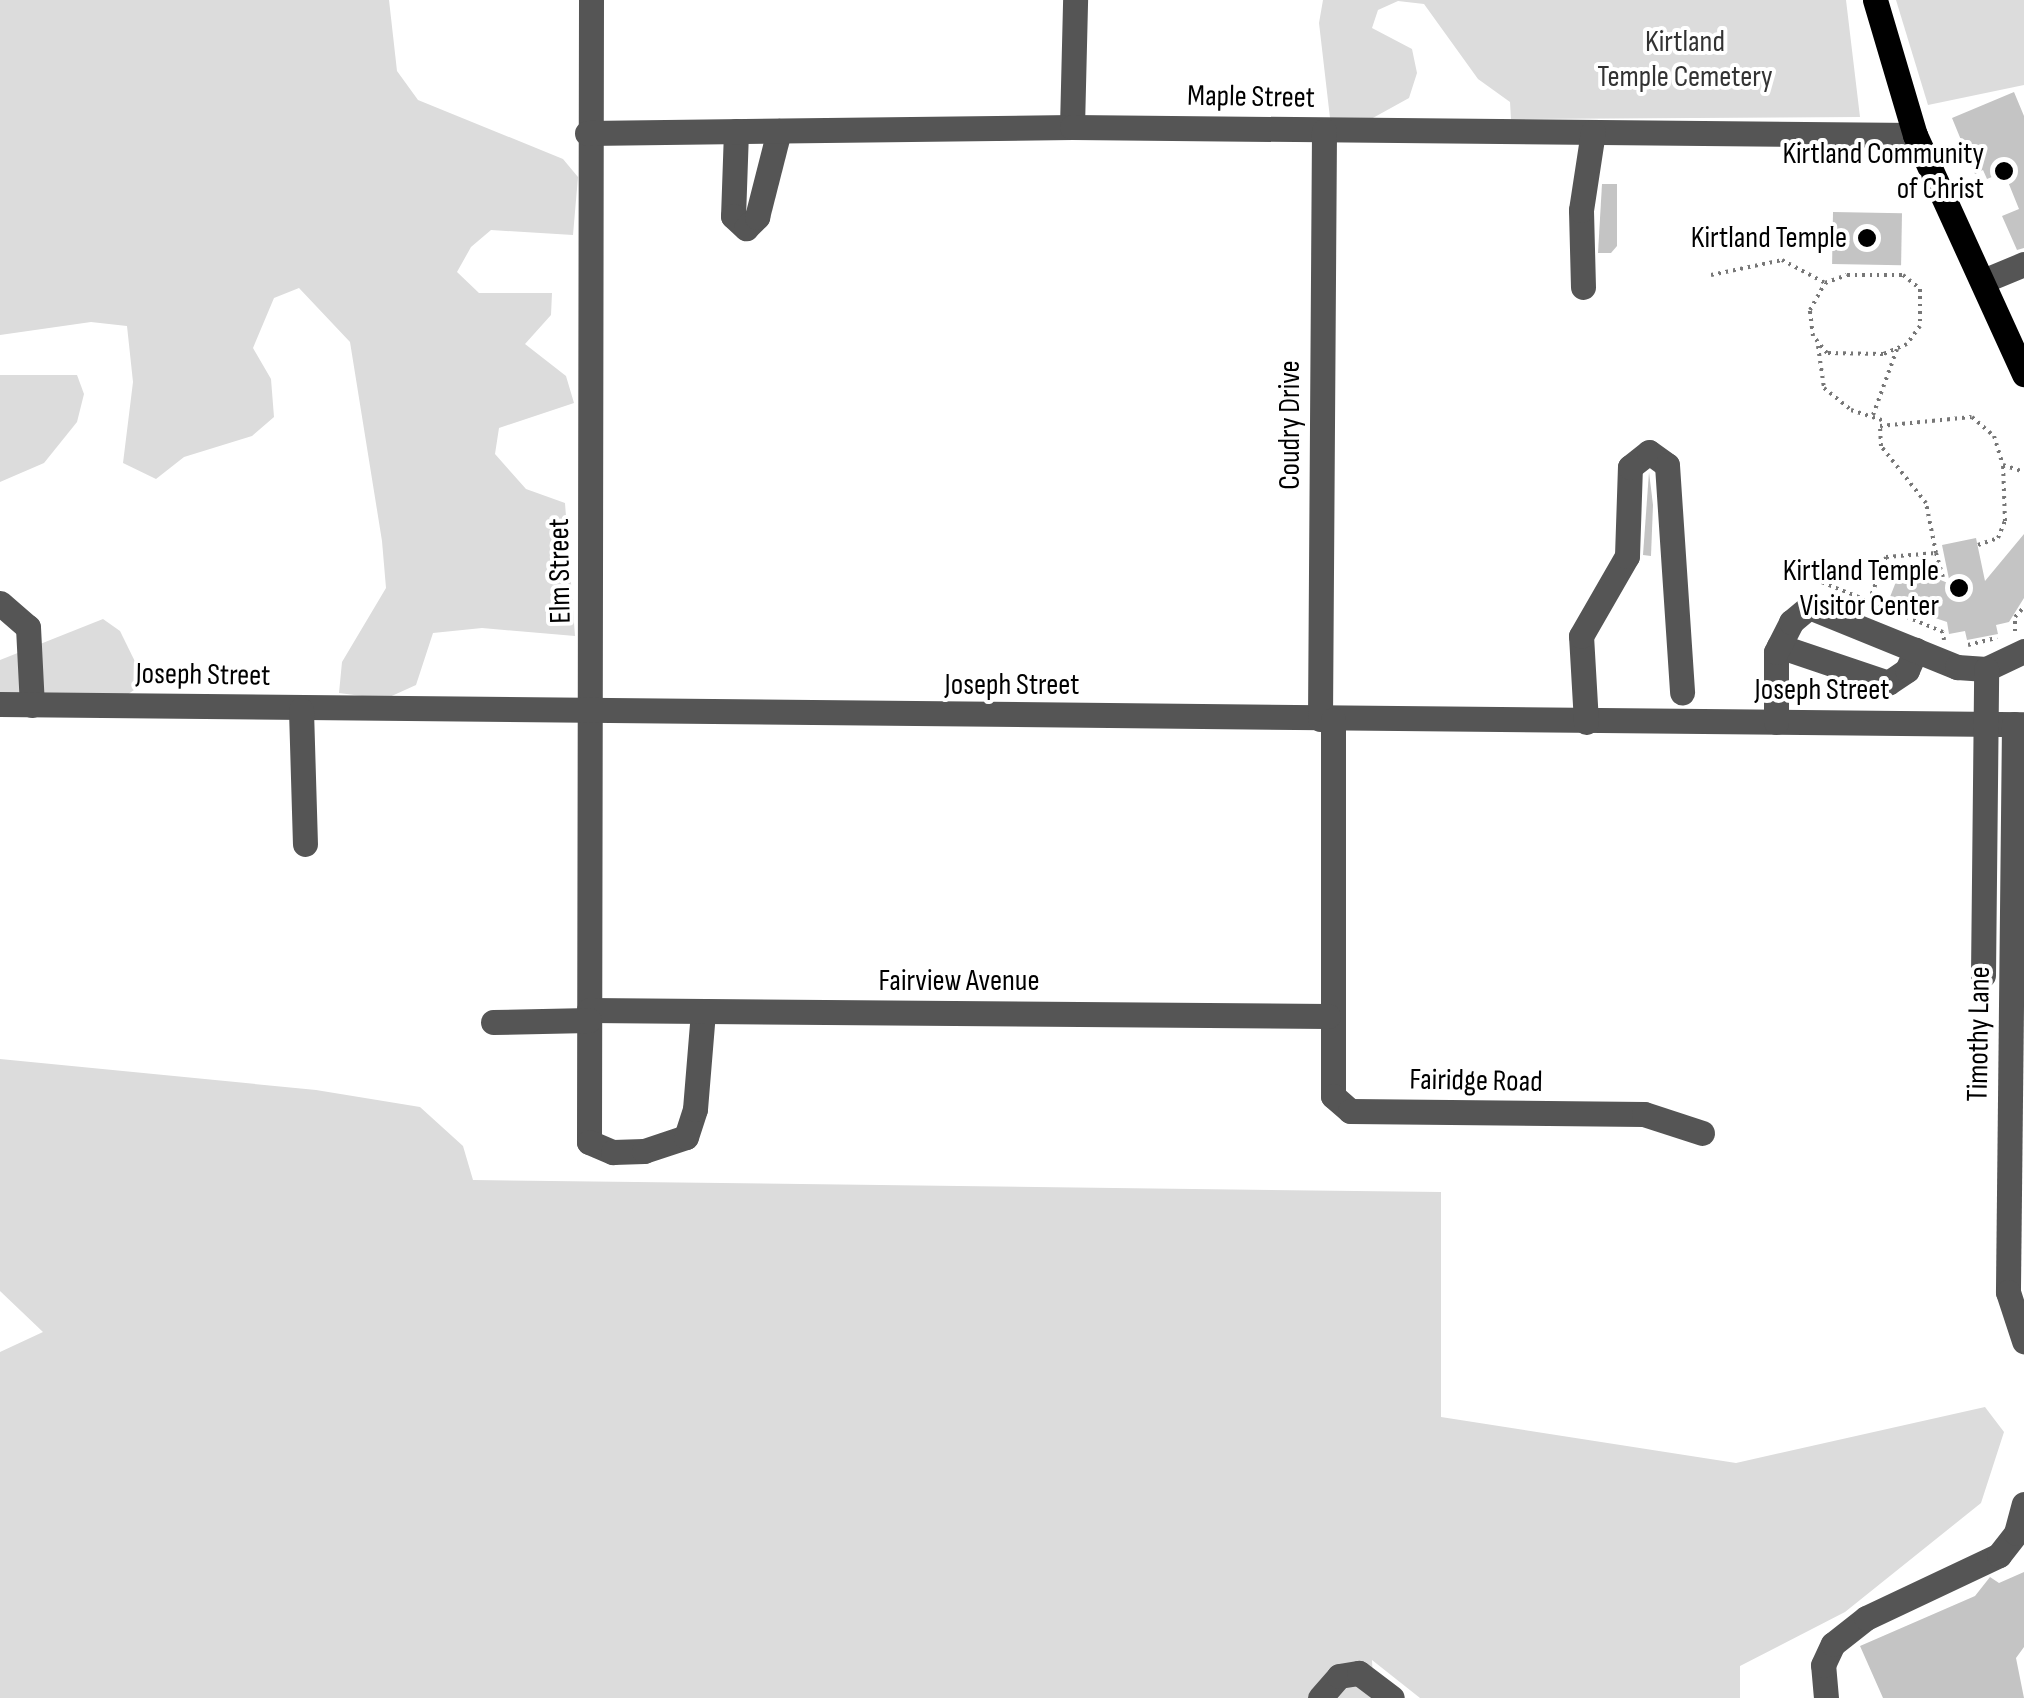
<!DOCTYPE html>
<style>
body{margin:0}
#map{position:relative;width:2024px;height:1698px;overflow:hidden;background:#fff;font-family:"Sofia Sans Condensed",sans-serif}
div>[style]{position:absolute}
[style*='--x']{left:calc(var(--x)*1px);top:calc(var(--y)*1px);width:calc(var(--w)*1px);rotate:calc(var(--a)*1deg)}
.green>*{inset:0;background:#dcdcdc}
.building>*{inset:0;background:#c4c4c4;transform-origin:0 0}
.path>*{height:4px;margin-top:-2px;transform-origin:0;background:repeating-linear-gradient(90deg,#777 0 2.5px,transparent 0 7.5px)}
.minor>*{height:25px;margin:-12.5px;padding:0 12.5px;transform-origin:12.5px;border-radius:12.5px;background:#555}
.major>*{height:25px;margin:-12.5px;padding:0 12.5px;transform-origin:12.5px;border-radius:12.5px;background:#000}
.dots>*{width:28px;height:28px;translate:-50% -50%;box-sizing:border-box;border:5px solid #fff;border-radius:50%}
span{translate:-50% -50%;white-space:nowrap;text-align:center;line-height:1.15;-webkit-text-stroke:8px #fff;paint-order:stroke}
.park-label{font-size:30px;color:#333}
.street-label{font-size:30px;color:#000}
.poi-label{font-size:30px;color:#000}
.right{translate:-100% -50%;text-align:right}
</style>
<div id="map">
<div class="green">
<div style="clip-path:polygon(0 0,389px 0,397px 71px,418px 100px,563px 159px,578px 177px,573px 235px,491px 230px,471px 247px,457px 272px,479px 293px,552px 293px,551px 315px,525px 344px,566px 376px,574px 403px,499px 428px,495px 454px,526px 489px,565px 503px,575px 636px,482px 628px,433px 633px,416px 685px,385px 699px,339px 693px,342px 662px,386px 588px,382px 541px,350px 342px,299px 288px,274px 298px,253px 348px,271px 379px,274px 417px,252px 436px,184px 457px,156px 479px,123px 463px,133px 382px,127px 326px,91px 322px,0 335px)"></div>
<div style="clip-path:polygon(1323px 0,1846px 0,1860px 117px,1511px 119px,1510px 102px,1478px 79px,1424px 4px,1398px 1px,1378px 10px,1372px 28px,1412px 49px,1417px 73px,1409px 98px,1371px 119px,1330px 118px,1319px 23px)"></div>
<div style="clip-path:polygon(1896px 0,2024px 0,2024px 85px,1928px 105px)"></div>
<div style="clip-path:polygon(0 375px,77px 375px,84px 394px,77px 422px,44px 463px,0 482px)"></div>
<div style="clip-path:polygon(103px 619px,120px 631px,145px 682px,127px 695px,0 693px,0 660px)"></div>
<div style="clip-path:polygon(0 1059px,316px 1090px,420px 1107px,463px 1146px,473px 1180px,1441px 1192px,1441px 1417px,1736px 1463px,1985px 1407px,2004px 1432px,1981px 1503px,1845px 1612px,1740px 1666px,1740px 1698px,1420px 1698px,1372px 1660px,1374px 1698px,0 1698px,0 1352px,43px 1332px,0 1291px)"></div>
</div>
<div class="building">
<div style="clip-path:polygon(2014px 92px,2024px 116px,2024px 248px,2017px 250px,2002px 216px,2019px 209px,2004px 172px,1987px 179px,1983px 170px,1975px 174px,1952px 118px)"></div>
<div style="clip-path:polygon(1602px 184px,1617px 184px,1617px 246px,1611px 253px,1598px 253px)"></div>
<div style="left:1833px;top:212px;width:69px;height:52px;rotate:1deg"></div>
<div style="clip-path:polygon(1649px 472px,1653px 505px,1651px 556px,1643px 555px)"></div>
<div style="clip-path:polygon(2024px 534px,2024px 598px,2009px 622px,1996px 625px,1998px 634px,1967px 640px,1965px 631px,1949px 634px,1947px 622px,1888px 602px,1903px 564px,1950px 584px,1942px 545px,1976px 538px,1985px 581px)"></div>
<div style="clip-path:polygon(2024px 1572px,2024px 1647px,2016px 1658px,2024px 1698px,1883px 1698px,1860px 1646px,1975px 1596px,1990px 1577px,1999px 1583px)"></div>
</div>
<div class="path">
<div style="--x:1711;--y:275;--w:73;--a:-11.9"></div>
<div style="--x:1782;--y:260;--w:49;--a:28.1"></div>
<div style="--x:1825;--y:283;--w:23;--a:-20"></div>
<div style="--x:1847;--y:275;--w:56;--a:0"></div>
<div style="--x:1903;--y:275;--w:22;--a:39"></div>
<div style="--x:1920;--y:289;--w:37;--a:90"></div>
<div style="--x:1920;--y:326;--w:22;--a:126"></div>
<div style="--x:1907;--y:344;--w:26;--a:157"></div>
<div style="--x:1883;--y:354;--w:56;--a:-179"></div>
<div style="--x:1827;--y:353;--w:22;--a:-129"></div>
<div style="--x:1813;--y:336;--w:26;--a:-97"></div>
<div style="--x:1810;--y:310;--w:31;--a:-61"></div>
<div style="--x:1818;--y:346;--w:42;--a:81.9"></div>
<div style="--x:1824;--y:388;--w:35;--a:39"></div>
<div style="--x:1851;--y:410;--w:35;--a:18"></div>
<div style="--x:1873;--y:415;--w:70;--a:-70"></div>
<div style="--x:1978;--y:545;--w:21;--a:-19"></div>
<div style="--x:1998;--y:538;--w:18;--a:-68"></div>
<div style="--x:2005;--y:521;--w:56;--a:-92"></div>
<div style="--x:1936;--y:553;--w:25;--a:74"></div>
<div style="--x:1801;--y:574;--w:73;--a:21.7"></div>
<div style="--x:1925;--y:574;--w:18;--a:-41"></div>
<div style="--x:2015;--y:631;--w:14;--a:-90"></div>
<div style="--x:2015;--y:617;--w:13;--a:-48"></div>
<div style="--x:1944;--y:640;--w:8;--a:-97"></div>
<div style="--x:1943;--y:632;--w:80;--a:-157.3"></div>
<div style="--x:1869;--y:601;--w:47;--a:-68.9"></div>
<div style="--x:1886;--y:557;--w:50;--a:-4.6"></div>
<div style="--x:1936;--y:553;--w:51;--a:-101.3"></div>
<div style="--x:1926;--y:503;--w:73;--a:-128.3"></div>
<div style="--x:1881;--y:446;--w:20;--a:-93"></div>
<div style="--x:1880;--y:426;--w:92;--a:-5.6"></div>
<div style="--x:1972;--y:417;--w:29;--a:41"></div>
<div style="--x:1994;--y:436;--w:30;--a:73"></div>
<div style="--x:2003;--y:465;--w:22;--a:18"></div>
<div style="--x:1968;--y:645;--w:30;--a:-14"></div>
</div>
<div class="minor">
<div style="--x:591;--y:0;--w:1142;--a:90.1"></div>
<div style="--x:589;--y:1142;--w:26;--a:23"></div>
<div style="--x:613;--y:1152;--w:31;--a:-2"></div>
<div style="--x:644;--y:1151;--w:44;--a:-18.4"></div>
<div style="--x:686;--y:1137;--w:29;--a:-72"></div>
<div style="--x:695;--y:1109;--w:98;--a:-85.3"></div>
<div style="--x:1072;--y:127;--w:127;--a:-88.6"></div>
<div style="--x:736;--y:131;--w:85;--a:92"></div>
<div style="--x:733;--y:216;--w:18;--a:43"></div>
<div style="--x:746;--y:228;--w:16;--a:-45"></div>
<div style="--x:757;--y:217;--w:89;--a:-75.7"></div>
<div style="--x:587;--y:133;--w:485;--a:-0.7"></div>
<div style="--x:1072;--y:127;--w:843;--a:0.54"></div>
<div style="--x:1983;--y:281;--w:44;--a:-22.5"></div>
<div style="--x:1583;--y:287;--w:77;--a:-91.5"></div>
<div style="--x:1581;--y:210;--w:79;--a:-81.3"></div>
<div style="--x:0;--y:603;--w:37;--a:41"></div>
<div style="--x:28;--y:627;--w:78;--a:87.1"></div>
<div style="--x:1779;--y:646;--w:115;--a:18.7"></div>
<div style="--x:1888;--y:683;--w:23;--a:-34"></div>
<div style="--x:1907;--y:670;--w:22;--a:-66"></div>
<div style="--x:0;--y:704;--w:2024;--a:0.57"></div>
<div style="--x:301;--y:710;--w:134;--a:88.3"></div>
<div style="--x:1320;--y:719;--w:588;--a:-89.61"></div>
<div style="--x:1333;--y:720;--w:376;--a:90"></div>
<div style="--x:1333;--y:1096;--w:23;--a:41"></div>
<div style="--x:1350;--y:1111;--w:294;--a:0.6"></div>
<div style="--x:1644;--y:1114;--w:61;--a:18.1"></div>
<div style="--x:1586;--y:722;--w:86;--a:-93.3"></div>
<div style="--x:1581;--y:636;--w:92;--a:-60.1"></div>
<div style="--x:1627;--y:556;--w:89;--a:-88.1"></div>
<div style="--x:1630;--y:467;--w:24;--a:-38"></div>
<div style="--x:1649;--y:452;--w:22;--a:36"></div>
<div style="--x:1667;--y:465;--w:228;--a:86.2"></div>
<div style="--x:1776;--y:722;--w:70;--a:-90"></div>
<div style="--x:1776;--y:652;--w:34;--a:-63"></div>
<div style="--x:1791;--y:622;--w:23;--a:-40"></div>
<div style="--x:1809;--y:607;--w:160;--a:22.1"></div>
<div style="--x:1957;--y:667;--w:29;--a:4"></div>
<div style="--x:1986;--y:669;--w:42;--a:-25.3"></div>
<div style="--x:2014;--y:724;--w:568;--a:90.61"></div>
<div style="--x:2008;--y:1292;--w:52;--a:71.9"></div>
<div style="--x:1983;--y:975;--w:306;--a:-89.4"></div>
<div style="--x:589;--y:1010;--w:739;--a:0.47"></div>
<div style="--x:493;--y:1022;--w:96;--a:-1.2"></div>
<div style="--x:1320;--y:1698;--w:29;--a:-49"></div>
<div style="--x:1339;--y:1676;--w:20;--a:-9"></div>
<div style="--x:1359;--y:1673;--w:41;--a:37.1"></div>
<div style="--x:1826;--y:1698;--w:33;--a:-95"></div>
<div style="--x:1823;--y:1665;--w:23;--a:-65"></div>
<div style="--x:1833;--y:1644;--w:42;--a:-38.2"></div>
<div style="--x:1866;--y:1618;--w:147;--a:-25.3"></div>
<div style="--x:1999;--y:1555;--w:28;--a:-52"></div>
<div style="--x:2016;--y:1533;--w:30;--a:-75"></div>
</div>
<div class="major">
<div style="--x:1875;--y:0;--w:141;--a:73.5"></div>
<div style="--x:1915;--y:135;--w:263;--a:65.5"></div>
</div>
<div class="dots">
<div style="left:2004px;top:171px;background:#000"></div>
<div style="left:1867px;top:238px;background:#000"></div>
<div style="left:1959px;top:588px;background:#000"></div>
</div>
<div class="park-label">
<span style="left:1685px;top:59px">Kirtland<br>Temple Cemetery</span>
</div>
<div class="street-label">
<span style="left:1251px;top:97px;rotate:1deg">Maple Street</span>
<span style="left:1290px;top:425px;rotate:-90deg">Coudry Drive</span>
<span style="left:560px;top:571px;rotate:-91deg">Elm Street</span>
<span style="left:203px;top:675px;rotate:1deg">Joseph Street</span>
<span style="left:1012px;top:685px">Joseph Street</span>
<span style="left:1822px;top:690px">Joseph Street</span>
<span style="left:959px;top:981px">Fairview Avenue</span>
<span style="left:1979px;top:1034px;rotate:-89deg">Timothy Lane</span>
<span style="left:1476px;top:1081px;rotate:1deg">Fairidge Road</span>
</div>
<div class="poi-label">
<span class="right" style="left:1984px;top:171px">Kirtland Community<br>of Christ</span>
<span class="right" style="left:1847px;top:238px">Kirtland Temple</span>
<span class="right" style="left:1939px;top:588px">Kirtland Temple<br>Visitor Center</span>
</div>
</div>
